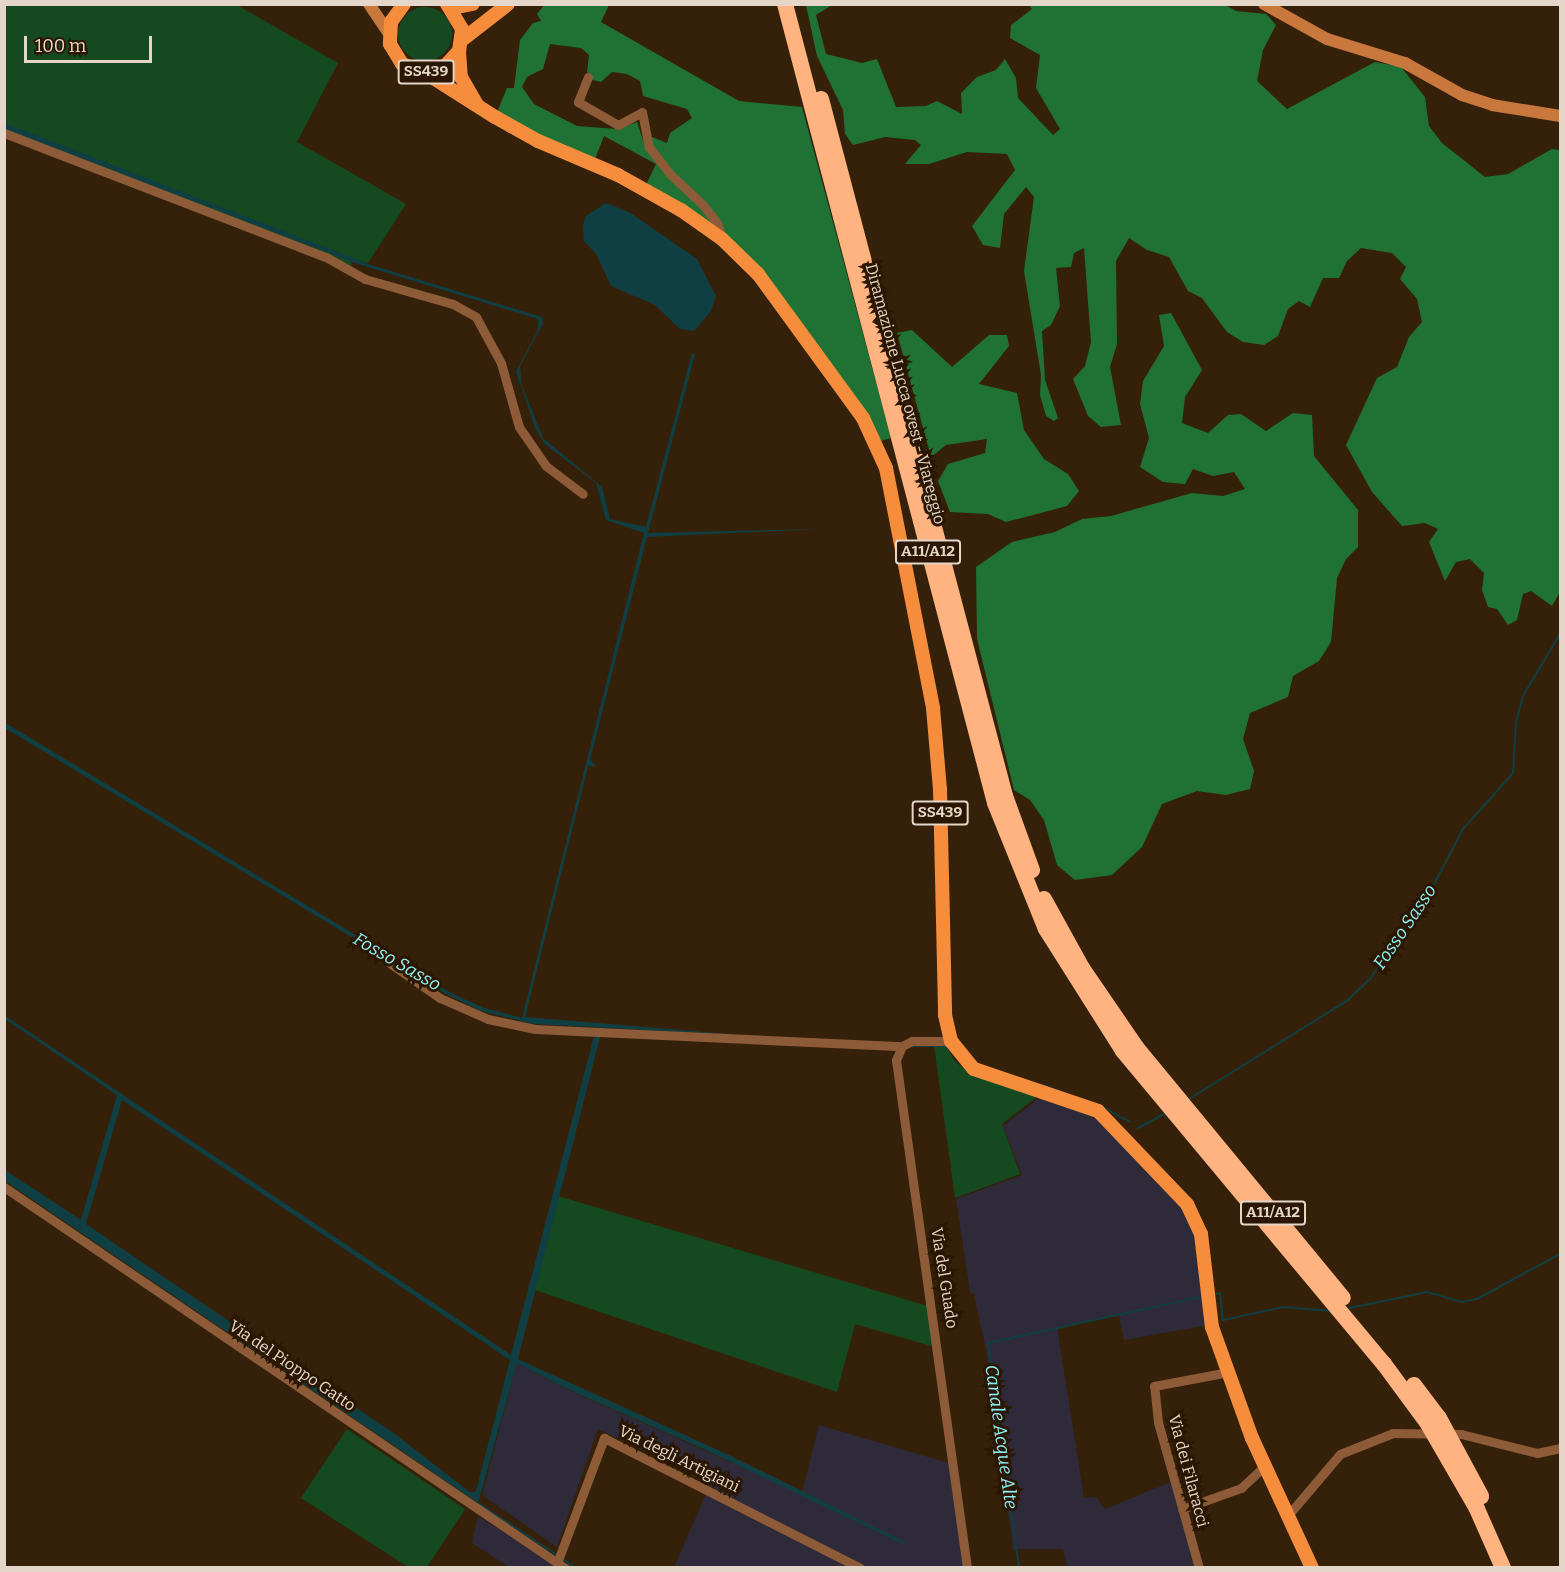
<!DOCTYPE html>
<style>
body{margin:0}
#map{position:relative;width:1565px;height:1572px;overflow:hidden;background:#352109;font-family:Bitter,serif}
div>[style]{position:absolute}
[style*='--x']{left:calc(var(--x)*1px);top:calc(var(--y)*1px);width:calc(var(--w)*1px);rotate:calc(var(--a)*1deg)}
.industrial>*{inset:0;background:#2f2a3a}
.green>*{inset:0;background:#154a21}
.round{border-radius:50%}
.forest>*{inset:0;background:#1f7234}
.water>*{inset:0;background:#103f43}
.stream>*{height:2px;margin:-1px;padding:0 1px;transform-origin:1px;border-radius:1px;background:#103f43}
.street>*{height:9px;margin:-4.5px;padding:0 4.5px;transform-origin:4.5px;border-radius:4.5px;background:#8d5b38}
.secondary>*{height:12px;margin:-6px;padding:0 6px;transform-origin:6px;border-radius:6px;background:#c8773d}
.primary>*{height:14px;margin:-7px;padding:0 7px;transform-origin:7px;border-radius:7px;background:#f58d3d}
.highway>*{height:16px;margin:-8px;padding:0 8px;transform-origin:8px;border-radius:8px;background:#feb380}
span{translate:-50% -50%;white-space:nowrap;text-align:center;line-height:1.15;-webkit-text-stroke:6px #2b1701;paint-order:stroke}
.shield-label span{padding:2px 4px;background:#2b1701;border:2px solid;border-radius:4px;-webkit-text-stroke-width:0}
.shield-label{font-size:15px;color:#e4d6c8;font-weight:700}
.street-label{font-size:16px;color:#e4d6c8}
.water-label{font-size:18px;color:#8eeff7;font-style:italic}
.frame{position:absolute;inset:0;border:6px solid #e4d6c8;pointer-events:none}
.scale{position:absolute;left:24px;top:36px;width:128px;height:27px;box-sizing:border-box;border:3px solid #e4d6c8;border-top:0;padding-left:8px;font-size:18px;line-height:21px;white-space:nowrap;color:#e4d6c8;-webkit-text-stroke:4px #2b1701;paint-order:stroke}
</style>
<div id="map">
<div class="industrial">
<div style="clip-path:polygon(1039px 1098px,1095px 1116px,1163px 1180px,1199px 1234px,1209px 1325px,1124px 1340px,1119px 1315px,1057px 1327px,1084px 1498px,1096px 1497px,1105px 1509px,1173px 1481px,1197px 1567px,1067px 1567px,1063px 1549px,1013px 1549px,987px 1354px,974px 1294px,970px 1292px,956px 1199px,1022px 1175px,1003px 1126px)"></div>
<div style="clip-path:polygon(517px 1363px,562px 1387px,802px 1494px,819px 1425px,952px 1464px,966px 1567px,674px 1567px,711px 1483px,598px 1429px,557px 1547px,482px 1495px)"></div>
<div style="clip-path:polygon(478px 1516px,558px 1567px,509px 1567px,472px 1543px)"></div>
</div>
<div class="green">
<div style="clip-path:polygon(60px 4px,237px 5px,338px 63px,297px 142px,406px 204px,368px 263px,351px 259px,352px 272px,5px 137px,4px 5px)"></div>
<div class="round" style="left:398px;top:7px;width:54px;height:54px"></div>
<div style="clip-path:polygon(945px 1043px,954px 1060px,971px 1075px,1038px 1096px,1002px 1124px,1020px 1174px,955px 1198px,934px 1045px)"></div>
<div style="clip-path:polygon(558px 1196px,931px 1307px,938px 1348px,855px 1324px,837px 1392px,535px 1290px)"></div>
<div style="clip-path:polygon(347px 1429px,465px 1509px,427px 1567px,408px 1567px,301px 1498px)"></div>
</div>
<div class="forest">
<div style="clip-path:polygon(evenodd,545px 4px,609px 5px,601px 22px,739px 101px,802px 107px,891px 438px,874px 443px,758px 274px,644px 189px,656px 164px,604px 136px,593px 164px,495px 117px,507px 88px,514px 88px,520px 40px,533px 23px,541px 21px,537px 14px,545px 4px,550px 44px,581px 48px,589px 55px,587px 72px,593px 80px,601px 82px,612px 72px,627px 74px,640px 81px,643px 96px,687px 109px,692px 118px,670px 133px,667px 143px,652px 137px,645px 146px,637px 122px,617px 129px,577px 126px,534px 104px,522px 87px,527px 77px,543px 69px,550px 44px)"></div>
<div style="clip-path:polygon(806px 5px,832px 5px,816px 15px,826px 54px,862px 63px,877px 59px,896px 107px,926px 106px,937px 101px,962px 114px,961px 93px,977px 77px,996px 70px,1005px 59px,1016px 78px,1018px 98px,1053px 135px,1060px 129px,1036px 88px,1040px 55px,1010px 38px,1011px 25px,1032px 9px,1029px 5px,1225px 5px,1236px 11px,1266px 14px,1276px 25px,1263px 50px,1257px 81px,1287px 109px,1375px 62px,1401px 67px,1425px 97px,1429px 126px,1442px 143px,1485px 177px,1508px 174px,1552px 149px,1560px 150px,1560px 592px,1552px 606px,1531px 591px,1523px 594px,1517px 620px,1508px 625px,1497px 609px,1488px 607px,1482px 590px,1484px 573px,1470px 559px,1456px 562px,1445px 581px,1429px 542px,1438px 529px,1425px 523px,1402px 526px,1372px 492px,1346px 445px,1377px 378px,1397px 367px,1409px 337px,1422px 322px,1417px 299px,1400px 279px,1406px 267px,1392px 253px,1361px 248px,1347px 261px,1339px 278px,1323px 278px,1310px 307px,1299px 301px,1288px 309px,1278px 336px,1264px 345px,1243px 342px,1227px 332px,1202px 298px,1188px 291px,1169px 257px,1147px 250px,1129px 238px,1116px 261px,1117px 344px,1110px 367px,1121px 425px,1101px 427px,1088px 416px,1073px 379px,1085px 366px,1091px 342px,1084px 248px,1074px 253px,1071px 267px,1056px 268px,1060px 306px,1051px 325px,1042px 331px,1045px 380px,1058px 418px,1054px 421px,1046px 416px,1040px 395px,1041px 375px,1024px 271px,1034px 197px,1026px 187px,1004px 214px,1000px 248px,983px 245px,972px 226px,1015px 170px,1007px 154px,967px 152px,929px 164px,905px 164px,921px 145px,915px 140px,885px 137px,853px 145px,845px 134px,843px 110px,817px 56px)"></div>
<div style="clip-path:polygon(1171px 313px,1202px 370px,1185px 397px,1182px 423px,1208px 433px,1228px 415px,1241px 414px,1266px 431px,1293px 413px,1312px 415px,1314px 456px,1358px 510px,1358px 547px,1346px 559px,1337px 578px,1331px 642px,1319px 661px,1293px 676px,1288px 697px,1250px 713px,1243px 739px,1254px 771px,1250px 789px,1226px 795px,1197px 791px,1162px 804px,1142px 847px,1112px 875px,1075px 880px,1057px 865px,1044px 820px,1030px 800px,1014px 790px,977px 639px,976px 567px,1012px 542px,1055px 532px,1082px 519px,1111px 516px,1192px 493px,1223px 496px,1245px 489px,1234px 472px,1213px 476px,1193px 469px,1185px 484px,1163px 482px,1140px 467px,1149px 438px,1140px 404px,1143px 381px,1164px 346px,1159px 315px)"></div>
<div style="clip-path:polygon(912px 330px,952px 367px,989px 335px,1007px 335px,1009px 346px,979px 384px,1017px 393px,1024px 430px,1044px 459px,1068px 474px,1079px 491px,1067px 506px,1006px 522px,988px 514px,950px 512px,938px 481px,948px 464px,985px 453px,987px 439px,946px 445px,931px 457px,897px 333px)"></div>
</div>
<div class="water">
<div style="clip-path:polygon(5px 123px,371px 265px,542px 317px,543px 324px,520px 366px,522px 386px,543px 438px,602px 487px,610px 519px,646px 527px,692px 353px,695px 354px,648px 533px,821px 529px,647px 537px,590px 760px,596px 766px,588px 766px,525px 1017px,740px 1035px,533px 1024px,481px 1011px,444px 993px,5px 728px,4px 722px,451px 993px,484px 1008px,522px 1018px,644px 533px,606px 520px,596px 483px,545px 444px,535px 428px,516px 371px,538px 330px,538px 319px,355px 263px,5px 129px)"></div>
<div style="clip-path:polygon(606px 203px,629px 212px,697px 259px,716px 296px,711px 311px,694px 331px,680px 329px,655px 305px,611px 286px,596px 254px,584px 241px,583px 226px,586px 216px)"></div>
<div style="clip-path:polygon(evenodd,4px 1015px,511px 1355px,594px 1036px,600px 1037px,518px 1359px,731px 1456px,905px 1542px,903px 1544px,708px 1451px,565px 1388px,517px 1363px,478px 1503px,5px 1181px,5px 1170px,81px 1220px,117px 1095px,5px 1019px,4px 1015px,122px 1100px,510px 1360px,476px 1491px,471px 1493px,395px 1434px,86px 1224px,122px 1100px)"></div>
</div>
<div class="stream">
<div style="--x:586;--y:1024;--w:69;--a:4.1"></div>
<div style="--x:912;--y:1046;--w:35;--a:0"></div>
<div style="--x:1042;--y:1085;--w:30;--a:20"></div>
<div style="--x:1189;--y:1099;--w:187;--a:-31.9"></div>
<div style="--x:1348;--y:1000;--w:30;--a:-44"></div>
<div style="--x:1370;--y:979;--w:108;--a:-55.6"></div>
<div style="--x:1431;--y:890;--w:69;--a:-62.3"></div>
<div style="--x:1463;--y:829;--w:75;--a:-48.2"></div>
<div style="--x:1513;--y:773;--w:51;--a:-86.6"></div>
<div style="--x:1516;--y:722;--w:27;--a:-75"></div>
<div style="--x:1523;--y:696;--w:72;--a:-59.2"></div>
<div style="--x:1101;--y:1106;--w:33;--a:29"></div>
<div style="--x:1138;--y:1128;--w:32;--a:-28"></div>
<div style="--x:1215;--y:1294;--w:5;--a:-11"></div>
<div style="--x:1220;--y:1293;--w:27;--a:84"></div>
<div style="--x:1223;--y:1320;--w:61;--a:-12.2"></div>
<div style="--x:1283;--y:1307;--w:48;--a:4.8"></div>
<div style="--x:1345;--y:1309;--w:84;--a:-11.7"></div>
<div style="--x:1427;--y:1292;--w:35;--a:16"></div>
<div style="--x:1461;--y:1302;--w:16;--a:-11"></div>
<div style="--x:1477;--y:1299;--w:94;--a:-28.5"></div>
<div style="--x:478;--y:1503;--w:96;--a:33.5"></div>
<div style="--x:563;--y:1559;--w:15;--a:37"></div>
<div style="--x:1019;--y:1568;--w:227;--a:-97.8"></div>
<div style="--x:988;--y:1343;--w:217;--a:-12.2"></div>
</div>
<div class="street">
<div style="--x:588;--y:77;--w:27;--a:112"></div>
<div style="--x:578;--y:102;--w:46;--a:29.9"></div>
<div style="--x:618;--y:125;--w:27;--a:-28"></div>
<div style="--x:642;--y:112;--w:36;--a:79"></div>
<div style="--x:649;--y:147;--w:34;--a:52"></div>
<div style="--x:670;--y:174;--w:45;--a:43.2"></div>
<div style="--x:703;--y:205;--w:23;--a:52"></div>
<div style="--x:717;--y:223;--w:16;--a:72"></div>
<div style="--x:4;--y:133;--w:345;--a:21.1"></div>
<div style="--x:326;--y:257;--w:45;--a:29.4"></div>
<div style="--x:365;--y:279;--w:91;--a:15.9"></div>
<div style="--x:453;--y:304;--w:26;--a:29"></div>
<div style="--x:476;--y:317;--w:52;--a:61.5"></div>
<div style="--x:501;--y:363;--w:66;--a:74.3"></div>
<div style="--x:519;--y:427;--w:47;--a:55.3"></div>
<div style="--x:546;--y:466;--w:46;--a:37.1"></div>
<div style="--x:391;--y:964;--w:60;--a:34.8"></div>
<div style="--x:440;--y:998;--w:52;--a:23.6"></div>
<div style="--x:488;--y:1019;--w:48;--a:12"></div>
<div style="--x:535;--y:1029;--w:367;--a:2.7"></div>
<div style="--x:951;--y:1041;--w:39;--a:180"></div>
<div style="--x:912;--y:1041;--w:11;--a:153"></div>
<div style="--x:902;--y:1046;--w:15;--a:113"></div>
<div style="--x:896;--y:1060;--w:513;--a:82.04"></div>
<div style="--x:4;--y:1187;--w:678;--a:34.18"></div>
<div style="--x:1182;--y:1509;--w:63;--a:-19.6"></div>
<div style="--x:1241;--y:1488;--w:33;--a:-43"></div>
<div style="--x:1290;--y:1513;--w:77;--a:-49.7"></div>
<div style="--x:1340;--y:1454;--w:57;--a:-21.6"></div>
<div style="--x:1393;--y:1433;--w:68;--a:0.8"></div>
<div style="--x:1461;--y:1434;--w:78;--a:14"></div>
<div style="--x:1537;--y:1453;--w:24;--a:-12"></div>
<div style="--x:557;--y:1563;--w:134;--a:-69.4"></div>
<div style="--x:604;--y:1438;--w:287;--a:26.9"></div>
<div style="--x:1199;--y:1568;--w:152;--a:-105.7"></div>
<div style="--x:1158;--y:1422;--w:36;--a:-96"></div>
<div style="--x:1154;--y:1386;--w:76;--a:-10.6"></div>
</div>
<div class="secondary">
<div style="--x:369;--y:4;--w:34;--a:56"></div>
<div style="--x:1264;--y:4;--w:72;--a:29.1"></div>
<div style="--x:1327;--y:39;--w:82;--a:17.1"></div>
<div style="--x:1405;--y:63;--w:65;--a:29.3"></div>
<div style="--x:1462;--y:95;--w:32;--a:18"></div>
<div style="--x:1492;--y:105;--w:69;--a:9.2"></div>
</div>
<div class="primary">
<div style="--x:404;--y:4;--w:22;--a:126"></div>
<div style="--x:391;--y:22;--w:22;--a:93"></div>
<div style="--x:390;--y:44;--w:23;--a:59"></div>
<div style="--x:402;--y:64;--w:23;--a:20"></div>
<div style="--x:424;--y:72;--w:22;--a:-16"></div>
<div style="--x:445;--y:66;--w:21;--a:-47"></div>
<div style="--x:459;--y:51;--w:22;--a:-82"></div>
<div style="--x:462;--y:29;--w:29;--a:-121"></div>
<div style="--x:452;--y:8;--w:21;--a:-11"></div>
<div style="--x:462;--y:40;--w:58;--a:-38"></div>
<div style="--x:459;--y:51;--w:26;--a:86"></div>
<div style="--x:461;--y:77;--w:32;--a:60"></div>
<div style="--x:424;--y:72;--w:84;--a:32.4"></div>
<div style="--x:495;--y:117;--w:49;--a:29.2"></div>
<div style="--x:538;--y:141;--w:87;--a:23"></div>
<div style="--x:618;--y:175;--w:72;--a:29.1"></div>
<div style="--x:681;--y:210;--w:50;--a:35.3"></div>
<div style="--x:722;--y:239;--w:50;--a:44.2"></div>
<div style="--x:758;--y:274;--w:178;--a:53.9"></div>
<div style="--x:863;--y:418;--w:55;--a:65.3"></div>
<div style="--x:886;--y:468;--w:245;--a:78.9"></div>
<div style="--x:933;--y:708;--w:81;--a:85.1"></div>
<div style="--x:940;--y:789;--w:226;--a:88.7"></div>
<div style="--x:945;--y:1015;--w:27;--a:77"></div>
<div style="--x:951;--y:1041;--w:36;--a:51"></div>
<div style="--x:974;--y:1069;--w:131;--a:18.7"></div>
<div style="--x:1098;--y:1111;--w:129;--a:46.3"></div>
<div style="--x:1187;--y:1204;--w:33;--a:65"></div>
<div style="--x:1201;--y:1234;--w:94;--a:83.3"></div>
<div style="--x:1212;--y:1327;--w:118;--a:70.2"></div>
<div style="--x:1252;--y:1438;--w:143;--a:65.2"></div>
</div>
<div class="highway">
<div style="--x:785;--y:4;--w:826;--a:75.27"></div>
<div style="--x:995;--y:803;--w:136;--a:68"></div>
<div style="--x:1046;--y:929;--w:144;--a:57.7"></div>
<div style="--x:1123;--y:1051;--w:408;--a:50.2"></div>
<div style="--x:1384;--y:1364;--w:74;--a:53.7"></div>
<div style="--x:1428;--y:1424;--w:98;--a:60"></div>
<div style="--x:1477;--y:1509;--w:64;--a:66.2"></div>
<div style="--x:821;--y:99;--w:721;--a:75.21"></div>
<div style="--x:1005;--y:796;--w:79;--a:70"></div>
<div style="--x:1044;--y:899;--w:79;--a:61.2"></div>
<div style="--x:1082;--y:968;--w:96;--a:55.6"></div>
<div style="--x:1136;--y:1047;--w:325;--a:50.5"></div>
<div style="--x:1414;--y:1385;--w:41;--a:52.9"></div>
<div style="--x:1439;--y:1418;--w:89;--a:61.7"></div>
</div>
<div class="shield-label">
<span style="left:426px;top:72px">SS439</span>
<span style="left:928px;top:552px">A11/A12</span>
<span style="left:940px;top:813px">SS439</span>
<span style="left:1273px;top:1213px">A11/A12</span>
</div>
<div class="street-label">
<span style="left:905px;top:394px;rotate:75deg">Diramazione Lucca ovest - Viareggio</span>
<span style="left:944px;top:1278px;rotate:81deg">Via del Guado</span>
<span style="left:292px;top:1366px;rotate:34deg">Via del Pioppo Gatto</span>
<span style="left:679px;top:1459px;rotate:26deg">Via degli Artigiani</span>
<span style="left:1188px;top:1471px;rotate:75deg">Via dei Filaracci</span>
</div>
<div class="water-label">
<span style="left:1405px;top:927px;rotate:-56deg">Fosso Sasso</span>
<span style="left:397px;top:962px;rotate:30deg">Fosso Sasso</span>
<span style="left:1001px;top:1437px;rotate:82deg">Canale Acque Alte</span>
</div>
<div class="frame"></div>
<div class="scale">100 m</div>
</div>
